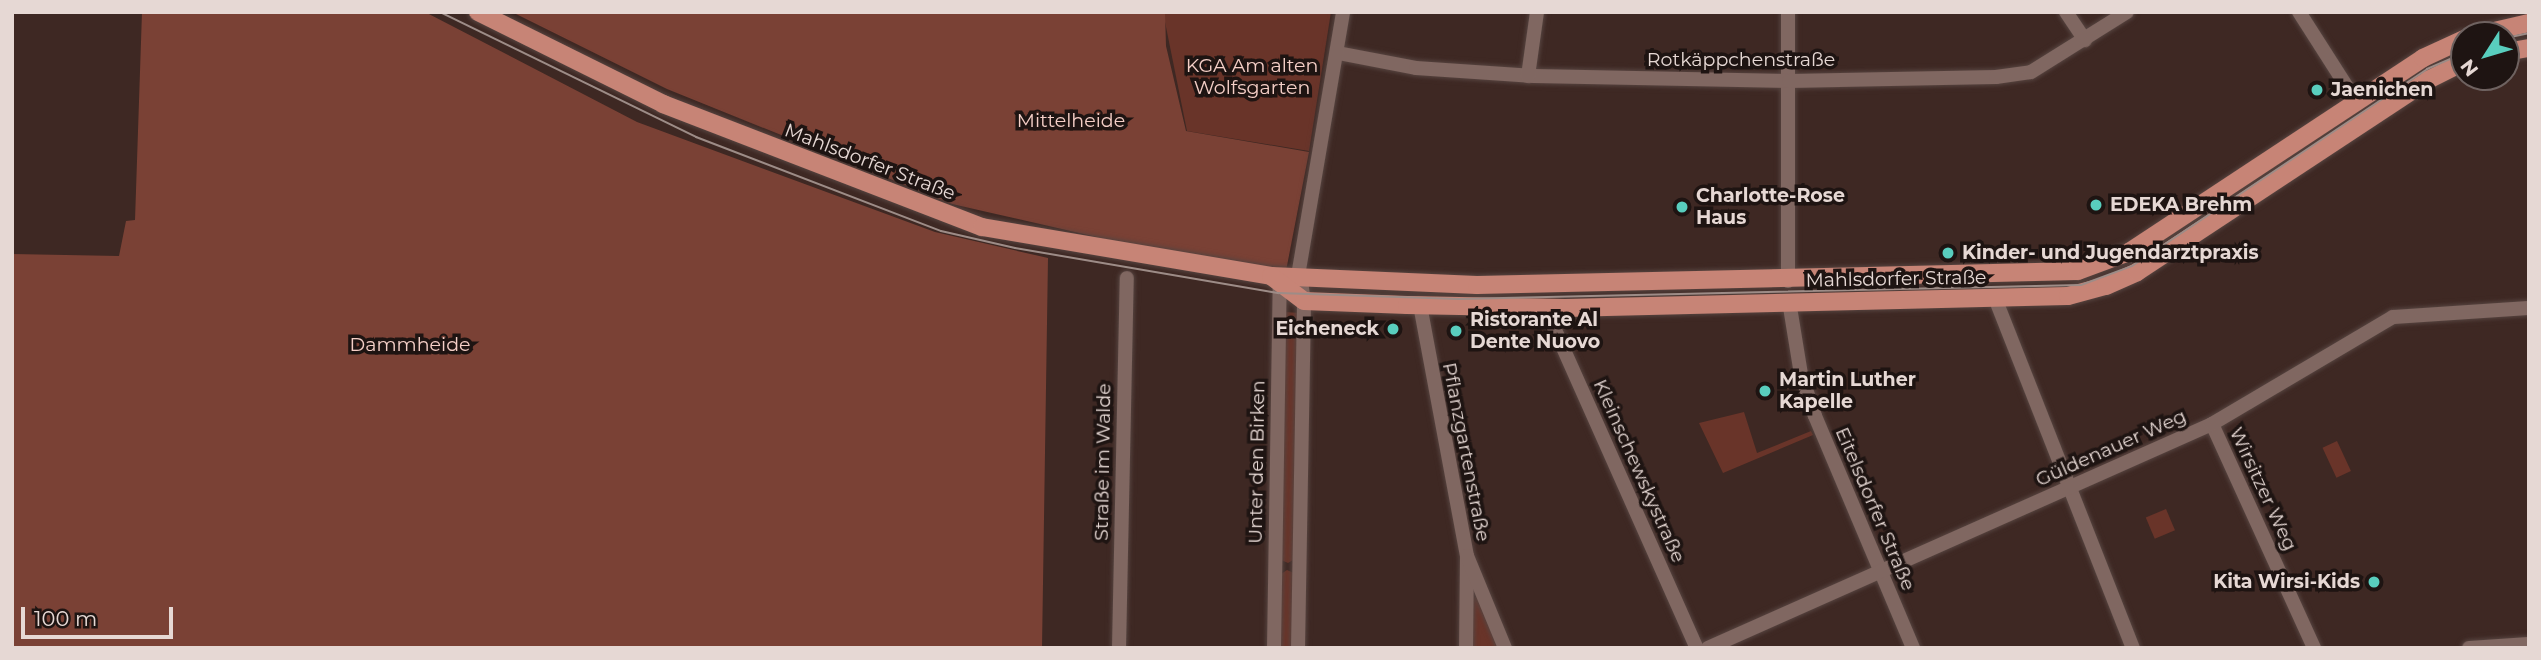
<!DOCTYPE html>
<meta charset="utf-8">
<style>
body{margin:0}
#map{position:relative;width:2541px;height:660px;overflow:hidden;background:#3e2823;font-family:Montserrat,sans-serif}
div>[style]{position:absolute}
[style*='--x']{left:calc(var(--x)*1px);top:calc(var(--y)*1px);width:calc(var(--w)*1px);rotate:calc(var(--a)*1deg)}
.green>*{inset:0;background:#693429;transform-origin:0 0}
.forest>*{inset:0;background:#7a4135}
.roads{filter:drop-shadow(0 0 2px #564440) drop-shadow(0 0 2px #564440)}
.minor>*{height:14px;margin:-7px;padding:0 7px;transform-origin:7px;border-radius:7px;background:#806761}
.major>*{height:18px;margin:-9px;padding:0 9px;transform-origin:9px;border-radius:9px;background:#c78476}
.tram>*{height:2px;margin:-1px;padding:0 1px;transform-origin:1px;border-radius:1px;background:#9d8c87}
.dots>*{width:19px;height:19px;translate:-50% -50%;box-sizing:border-box;border:4px solid #1e1412;border-radius:50%}
span{translate:-50% -50%;white-space:nowrap;text-align:center;line-height:1.15;-webkit-text-stroke:7px #1e1412;paint-order:stroke}
.street-label{font-size:19px;color:#e6d8d4}
.park-label{font-size:19px;color:#f5cfc7}
.poi-label{font-size:19px;color:#e6d8d4;font-weight:700}
.left{translate:0 -50%;text-align:left}
.right{translate:-100% -50%;text-align:right}
.frame{position:absolute;inset:0;border:14px solid #e6d8d4;pointer-events:none}
.north{position:absolute;left:2450px;top:21px;width:70px;height:70px;box-sizing:border-box;background:#1e1412;border:2px solid #6e6260;border-radius:50%;rotate:233deg;font-size:19px;font-weight:700;line-height:28px;text-align:center;color:#e6d8d4}
.north::after{content:'';display:block;margin:auto;width:24px;height:32px;background:#59cebe;clip-path:polygon(50% 0,100% 100%,50% 72%,0 100%)}
.scale{position:absolute;left:21px;top:607px;width:152px;height:32px;box-sizing:border-box;border:4px solid #e6d8d4;border-top:0;padding-left:9px;font-size:21px;line-height:24px;white-space:nowrap;color:#e6d8d4;-webkit-text-stroke:5px #1e1412;paint-order:stroke}
</style>
<div id="map">
<div class="green">
<div style="clip-path:polygon(1163px 12px,1331px 12px,1309px 151px,1187px 131px)"></div>
<div style="clip-path:polygon(1285px 312px,1300px 313px,1295px 559px,1288px 563px,1281px 560px)"></div>
<div style="clip-path:polygon(1744px 412px,1757px 453px,1811px 431px,1813px 435px,1723px 473px,1699px 423px)"></div>
<div style="left:2337px;top:441px;width:33px;height:16px;rotate:65deg"></div>
<div style="left:2166px;top:509px;width:23px;height:22px;rotate:67deg"></div>
<div style="clip-path:polygon(1287px 570px,1294px 573px,1294px 648px,1279px 648px,1281px 574px)"></div>
<div style="clip-path:polygon(1478px 597px,1497px 648px,1473px 648px,1472px 598px)"></div>
</div>
<div class="forest">
<div style="clip-path:polygon(142px 12px,425px 12px,637px 122px,935px 232px,1048px 258px,1042px 648px,12px 648px,12px 254px,119px 256px,126px 221px,135px 220px)"></div>
<div style="clip-path:polygon(512px 12px,1165px 12px,1166px 46px,1186px 131px,1309px 152px,1286px 271px,1114px 241px,952px 204px,667px 89px)"></div>
</div>
<div class="roads">
<div class="minor">
<div style="--x:1788;--y:12;--w:269;--a:90"></div>
<div style="--x:2066;--y:12;--w:34;--a:56"></div>
<div style="--x:2299;--y:12;--w:106;--a:57.4"></div>
<div style="--x:1338;--y:53;--w:79;--a:10.9"></div>
<div style="--x:1416;--y:68;--w:118;--a:3.9"></div>
<div style="--x:1534;--y:76;--w:255;--a:1.1"></div>
<div style="--x:1789;--y:81;--w:207;--a:-1.1"></div>
<div style="--x:1996;--y:77;--w:35;--a:-8"></div>
<div style="--x:2031;--y:72;--w:113;--a:-32"></div>
<div style="--x:1528;--y:76;--w:65;--a:-82"></div>
<div style="--x:1995;--y:298;--w:376;--a:68.5"></div>
<div style="--x:1789;--y:301;--w:74;--a:80.7"></div>
<div style="--x:1801;--y:374;--w:44;--a:71.6"></div>
<div style="--x:1815;--y:416;--w:252;--a:67.1"></div>
<div style="--x:1420;--y:305;--w:255;--a:79.4"></div>
<div style="--x:1467;--y:556;--w:92;--a:90.6"></div>
<div style="--x:1551;--y:308;--w:15;--a:86"></div>
<div style="--x:1552;--y:323;--w:356;--a:66"></div>
<div style="--x:2212;--y:424;--w:246;--a:65.5"></div>
<div style="--x:1467;--y:556;--w:100;--a:67.6"></div>
<div style="--x:1119;--y:648;--w:370;--a:-88.8"></div>
<div style="--x:1274;--y:648;--w:372;--a:-89.1"></div>
<div style="--x:1298;--y:648;--w:347;--a:-89"></div>
<div style="--x:1304;--y:301;--w:31;--a:-99"></div>
<div style="--x:1299;--y:270;--w:262;--a:-80.3"></div>
<div style="--x:1708;--y:648;--w:552;--a:-23.96"></div>
<div style="--x:2212;--y:424;--w:210;--a:-30.6"></div>
<div style="--x:2393;--y:317;--w:136;--a:-3.8"></div>
<div style="--x:2469;--y:648;--w:60;--a:-3.8"></div>
</div>
<div class="major">
<div style="--x:478;--y:12;--w:207;--a:26.4"></div>
<div style="--x:663;--y:104;--w:342;--a:21.1"></div>
<div style="--x:982;--y:227;--w:293;--a:9.6"></div>
<div style="--x:1271;--y:276;--w:206;--a:2.5"></div>
<div style="--x:1477;--y:285;--w:601;--a:-1.33"></div>
<div style="--x:2078;--y:271;--w:54;--a:-20.4"></div>
<div style="--x:2129;--y:252;--w:352;--a:-33.4"></div>
<div style="--x:2423;--y:58;--w:45;--a:-24.9"></div>
<div style="--x:2477;--y:35;--w:53;--a:-13"></div>
<div style="--x:2506;--y:52;--w:23;--a:-10"></div>
<div style="--x:1271;--y:276;--w:41;--a:37.1"></div>
<div style="--x:1304;--y:301;--w:103;--a:2.2"></div>
<div style="--x:1407;--y:305;--w:158;--a:1.1"></div>
<div style="--x:1565;--y:308;--w:503;--a:-1.37"></div>
<div style="--x:2068;--y:296;--w:39;--a:-15"></div>
<div style="--x:2106;--y:286;--w:34;--a:-24"></div>
<div style="--x:2137;--y:272;--w:349;--a:-33.4"></div>
<div style="--x:2428;--y:80;--w:40;--a:-26.6"></div>
</div>
</div>
<div class="tram">
<div style="--x:440;--y:12;--w:285;--a:26"></div>
<div style="--x:696;--y:137;--w:262;--a:21"></div>
<div style="--x:941;--y:231;--w:76;--a:12.9"></div>
<div style="--x:1015;--y:248;--w:268;--a:9.7"></div>
<div style="--x:1279;--y:293;--w:180;--a:1.9"></div>
<div style="--x:1459;--y:299;--w:622;--a:-1.29"></div>
<div style="--x:2081;--y:285;--w:54;--a:-20.4"></div>
<div style="--x:2132;--y:266;--w:355;--a:-33.7"></div>
<div style="--x:2427;--y:69;--w:40;--a:-23.4"></div>
<div style="--x:2506;--y:38;--w:24;--a:-12"></div>
</div>
<div class="dots">
<div style="left:2317px;top:90px;background:#59cebe"></div>
<div style="left:2096px;top:205px;background:#59cebe"></div>
<div style="left:1682px;top:207px;background:#59cebe"></div>
<div style="left:1948px;top:253px;background:#59cebe"></div>
<div style="left:1393px;top:329px;background:#59cebe"></div>
<div style="left:1456px;top:331px;background:#59cebe"></div>
<div style="left:1765px;top:391px;background:#59cebe"></div>
<div style="left:2374px;top:582px;background:#59cebe"></div>
</div>
<div class="street-label">
<span style="left:1741px;top:60px">Rotkäppchenstraße</span>
<span style="left:870px;top:162px;rotate:21deg">Mahlsdorfer Straße</span>
<span style="left:1896px;top:279px;rotate:-1deg">Mahlsdorfer Straße</span>
<span style="left:2111px;top:448px;rotate:-24deg">Güldenauer Weg</span>
<span style="left:1466px;top:452px;rotate:79deg">Pflanzgartenstraße</span>
<span style="left:1103px;top:462px;rotate:-89deg">Straße im Walde</span>
<span style="left:1257px;top:462px;rotate:-89deg">Unter den Birken</span>
<span style="left:1639px;top:471px;rotate:66deg">Kleinschewskystraße</span>
<span style="left:2263px;top:489px;rotate:65deg">Wirsitzer Weg</span>
<span style="left:1875px;top:509px;rotate:67deg">Eitelsdorfer Straße</span>
</div>
<div class="park-label">
<span style="left:1252px;top:77px">KGA Am alten<br>Wolfsgarten</span>
<span style="left:1071px;top:121px">Mittelheide</span>
<span style="left:410px;top:345px">Dammheide</span>
</div>
<div class="poi-label">
<span class="left" style="left:2331px;top:90px">Jaenichen</span>
<span class="left" style="left:1696px;top:207px">Charlotte-Rose<br>Haus</span>
<span class="left" style="left:2110px;top:205px">EDEKA Brehm</span>
<span class="left" style="left:1962px;top:253px">Kinder- und Jugendarztpraxis</span>
<span class="left" style="left:1470px;top:331px">Ristorante Al<br>Dente Nuovo</span>
<span class="right" style="left:1379px;top:329px">Eicheneck</span>
<span class="left" style="left:1779px;top:391px">Martin Luther<br>Kapelle</span>
<span class="right" style="left:2360px;top:582px">Kita Wirsi-Kids</span>
</div>
<div class="frame"></div>
<div class="north">N</div>
<div class="scale">100 m</div>
</div>
